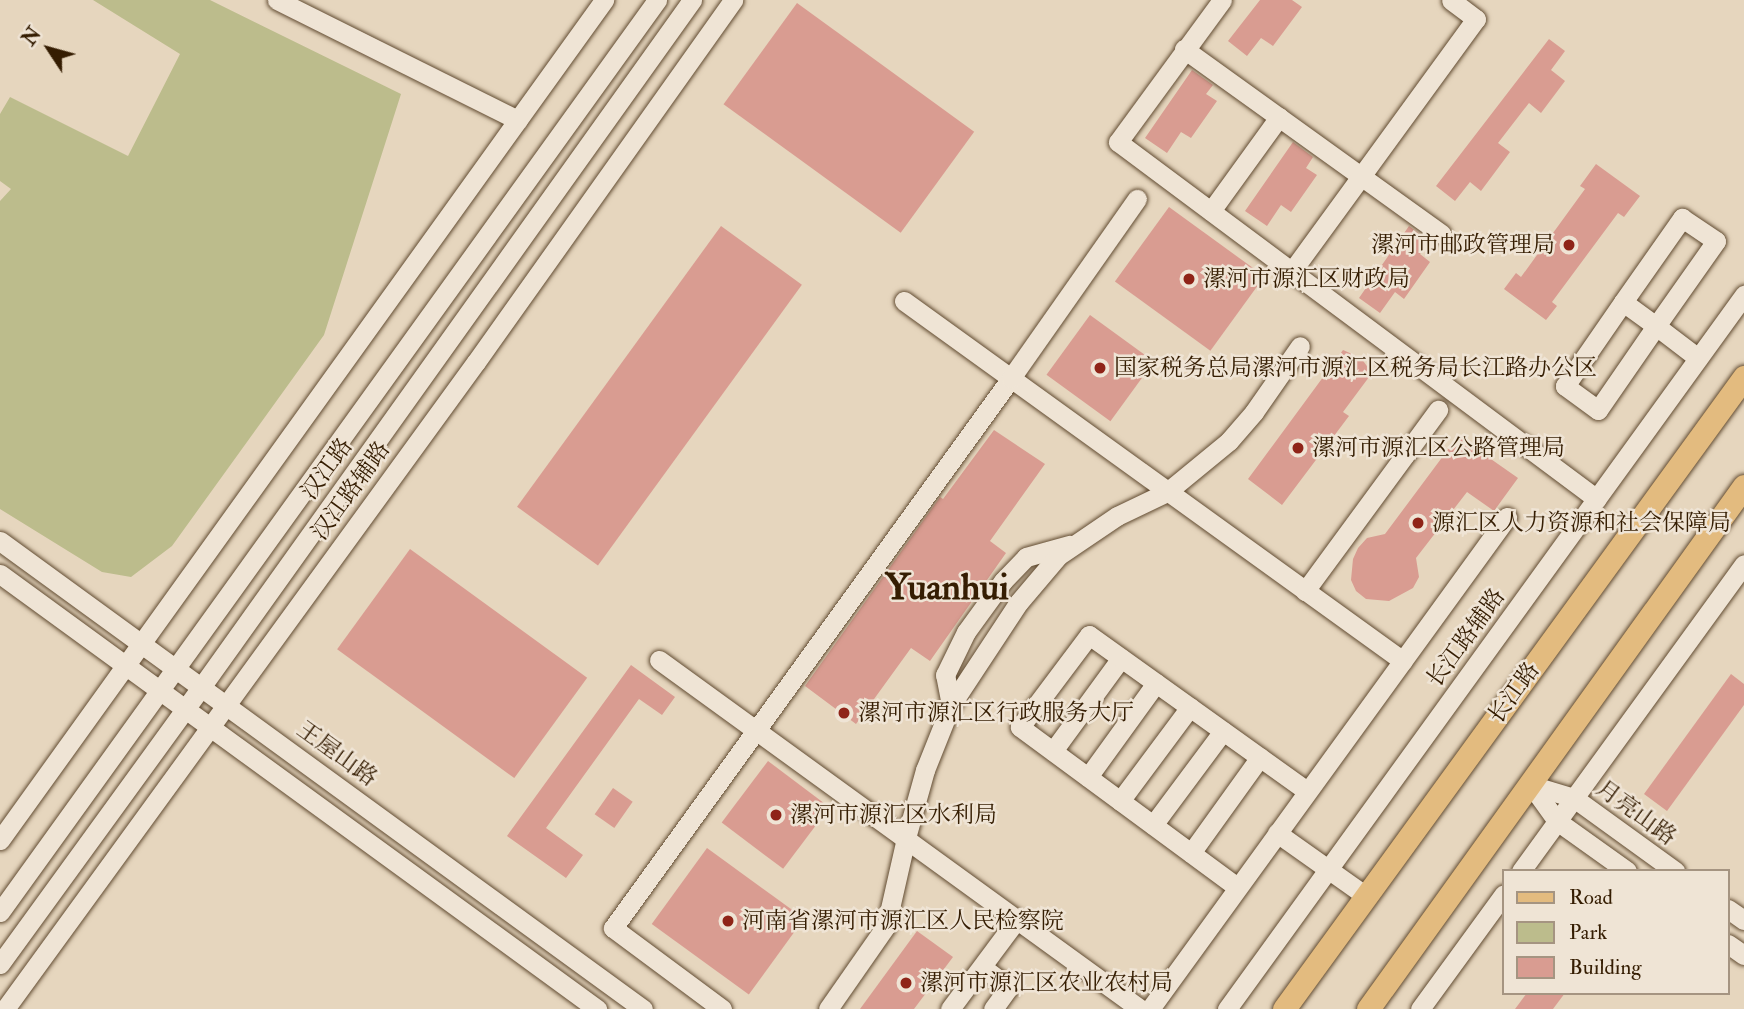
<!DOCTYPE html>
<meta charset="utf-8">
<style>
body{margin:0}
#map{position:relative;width:1744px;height:1009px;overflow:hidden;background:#e6d6be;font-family:"IM FELL Double Pica","Noto Serif SC",serif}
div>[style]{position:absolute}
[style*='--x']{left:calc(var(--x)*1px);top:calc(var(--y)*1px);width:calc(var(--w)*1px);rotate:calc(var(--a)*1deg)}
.green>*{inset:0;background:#bcbc8c}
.building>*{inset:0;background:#d99c91;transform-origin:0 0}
.roads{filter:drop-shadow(0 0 2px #614b31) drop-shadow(0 0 2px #614b31)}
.minor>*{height:19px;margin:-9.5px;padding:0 9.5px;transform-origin:9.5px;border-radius:9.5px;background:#efe4d5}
.major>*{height:23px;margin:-11.5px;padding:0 11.5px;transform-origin:11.5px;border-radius:11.5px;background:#e3bb7f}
.dots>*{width:19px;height:19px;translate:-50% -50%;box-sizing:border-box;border:4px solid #efe4d5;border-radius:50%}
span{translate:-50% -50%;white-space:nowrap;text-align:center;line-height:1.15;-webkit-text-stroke:5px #efe4d5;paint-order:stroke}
.poi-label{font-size:23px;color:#351d02}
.right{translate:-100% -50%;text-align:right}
.left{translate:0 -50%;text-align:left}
.street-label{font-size:23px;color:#351d02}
.town-label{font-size:37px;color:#351d02;font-weight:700}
.legend{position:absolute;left:1502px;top:869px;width:228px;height:126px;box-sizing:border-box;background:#efe4d5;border:2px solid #a59481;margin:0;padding:9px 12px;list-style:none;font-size:21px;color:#351d02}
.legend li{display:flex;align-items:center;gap:14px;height:35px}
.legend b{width:35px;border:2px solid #a59481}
.north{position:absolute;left:14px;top:14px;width:70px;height:70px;-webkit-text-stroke:5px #efe4d5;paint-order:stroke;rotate:306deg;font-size:19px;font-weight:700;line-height:28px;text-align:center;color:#351d02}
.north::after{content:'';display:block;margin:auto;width:24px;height:32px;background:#351d02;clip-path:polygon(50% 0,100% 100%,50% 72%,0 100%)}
</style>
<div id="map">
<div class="green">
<div style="clip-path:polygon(93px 0,210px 0,401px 94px,324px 335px,172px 546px,131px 577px,102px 572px,0 509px,0 201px,11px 189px,0 181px,0 114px,10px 97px,128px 156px,180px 54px)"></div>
</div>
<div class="building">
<div style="clip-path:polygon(1260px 0,1292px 0,1302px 7px,1273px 46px,1261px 38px,1247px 56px,1228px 41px)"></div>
<div style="left:797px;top:3px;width:219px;height:125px;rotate:36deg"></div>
<div style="clip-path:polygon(1549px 39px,1565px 51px,1551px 70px,1565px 81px,1541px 113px,1529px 103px,1498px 143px,1510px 152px,1481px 191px,1470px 182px,1455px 201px,1436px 186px)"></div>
<div style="clip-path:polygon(1192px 70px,1213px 85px,1206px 94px,1217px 101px,1191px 138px,1181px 132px,1167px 153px,1145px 138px)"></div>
<div style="clip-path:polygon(1293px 142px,1313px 157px,1306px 168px,1317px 175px,1291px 212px,1281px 205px,1267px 226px,1245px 211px)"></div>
<div style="clip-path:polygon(1596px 164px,1640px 196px,1624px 217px,1618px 213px,1552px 302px,1557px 306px,1546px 320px,1504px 289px,1516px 273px,1521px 277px,1585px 189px,1580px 186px)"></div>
<div style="left:1169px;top:207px;width:118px;height:92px;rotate:36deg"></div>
<div style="left:721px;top:226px;width:100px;height:347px;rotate:36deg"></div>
<div style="clip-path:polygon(1409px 226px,1429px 241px,1420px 254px,1430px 262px,1404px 299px,1395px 292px,1380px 313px,1359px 298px)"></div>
<div style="left:1090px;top:315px;width:79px;height:74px;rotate:36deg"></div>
<div style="clip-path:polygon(1343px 350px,1361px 358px,1372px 373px,1343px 412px,1349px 416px,1282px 505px,1248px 479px)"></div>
<div style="clip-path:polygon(994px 430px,1045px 464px,990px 541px,1006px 553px,930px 661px,911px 648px,856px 724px,805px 686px,940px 497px,943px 499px)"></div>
<div style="clip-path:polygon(1458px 436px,1518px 478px,1494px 511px,1467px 492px,1416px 558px,1419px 577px,1413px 588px,1389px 601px,1366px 599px,1356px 591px,1351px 580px,1353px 559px,1358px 548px,1367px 538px,1385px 534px)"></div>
<div style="left:410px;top:549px;width:219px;height:124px;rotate:36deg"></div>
<div style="clip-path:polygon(631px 665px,675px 697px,662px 715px,639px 699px,546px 828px,583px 855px,566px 878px,507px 836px)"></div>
<div style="clip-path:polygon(1731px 674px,1744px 684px,1744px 705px,1667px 811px,1644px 794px)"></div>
<div style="left:768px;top:761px;width:77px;height:77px;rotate:37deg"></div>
<div style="left:613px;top:788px;width:24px;height:32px;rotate:35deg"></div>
<div style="left:707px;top:848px;width:120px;height:94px;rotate:36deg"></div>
<div style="clip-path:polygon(917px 931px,953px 957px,914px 1009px,860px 1009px)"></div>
<div style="clip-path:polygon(1527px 993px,1565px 993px,1553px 1009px,1515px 1009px)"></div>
</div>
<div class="roads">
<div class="minor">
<div style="--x:277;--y:0;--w:269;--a:26.5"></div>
<div style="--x:1222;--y:0;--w:176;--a:126.2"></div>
<div style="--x:1118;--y:142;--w:597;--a:36.7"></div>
<div style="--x:1184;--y:49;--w:317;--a:35.7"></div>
<div style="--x:1211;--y:211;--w:116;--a:-54.1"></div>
<div style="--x:1292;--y:271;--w:312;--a:-53.9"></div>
<div style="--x:1476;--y:19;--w:31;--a:-143"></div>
<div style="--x:904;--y:301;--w:615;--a:35.81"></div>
<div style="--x:1623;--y:302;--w:103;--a:-54.9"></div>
<div style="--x:1682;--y:218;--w:41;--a:34.1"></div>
<div style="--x:1716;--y:241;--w:104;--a:125.2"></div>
<div style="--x:1656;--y:326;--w:102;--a:124.6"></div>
<div style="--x:1598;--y:410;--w:41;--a:-144"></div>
<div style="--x:1565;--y:386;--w:102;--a:-55.4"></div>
<div style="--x:1623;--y:302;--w:41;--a:36"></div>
<div style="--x:1656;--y:326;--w:53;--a:37.3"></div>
<div style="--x:0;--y:541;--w:795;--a:36.05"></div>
<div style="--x:0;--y:574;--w:739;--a:36.08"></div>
<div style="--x:1305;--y:591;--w:225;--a:-53.7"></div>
<div style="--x:659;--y:660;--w:594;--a:35.96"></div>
<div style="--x:951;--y:705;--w:31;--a:-101"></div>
<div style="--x:945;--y:675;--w:48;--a:-64"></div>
<div style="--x:966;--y:632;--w:63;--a:-54"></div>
<div style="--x:1003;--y:581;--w:33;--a:-46"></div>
<div style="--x:1026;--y:557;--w:45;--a:-15.6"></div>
<div style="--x:1053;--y:751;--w:115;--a:-53.8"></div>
<div style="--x:1088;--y:777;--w:116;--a:-54.1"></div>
<div style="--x:1531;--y:785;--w:45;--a:16.8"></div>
<div style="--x:1574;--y:798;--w:125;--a:35.9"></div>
<div style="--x:1531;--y:785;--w:44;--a:54.2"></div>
<div style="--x:1557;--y:821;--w:86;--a:35.5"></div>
<div style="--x:1120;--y:801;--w:117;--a:-53.3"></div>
<div style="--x:1153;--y:825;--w:117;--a:-53.3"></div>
<div style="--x:1277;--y:833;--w:109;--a:35.3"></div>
<div style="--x:0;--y:840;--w:1035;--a:-54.28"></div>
<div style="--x:1191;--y:853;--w:118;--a:-54.3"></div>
<div style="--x:1521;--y:871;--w:379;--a:-54"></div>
<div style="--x:1237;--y:887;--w:270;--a:-143.6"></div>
<div style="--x:1020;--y:727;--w:115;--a:-53.1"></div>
<div style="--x:1089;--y:635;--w:268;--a:35.6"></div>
<div style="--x:1728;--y:909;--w:19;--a:35"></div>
<div style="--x:0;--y:912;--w:1124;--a:-54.23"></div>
<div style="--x:1728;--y:944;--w:19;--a:35"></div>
<div style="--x:0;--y:964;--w:344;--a:-54"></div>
<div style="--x:202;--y:686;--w:843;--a:-54.46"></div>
<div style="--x:982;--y:967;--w:34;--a:37"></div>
<div style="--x:1009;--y:987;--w:27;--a:126"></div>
<div style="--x:5;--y:1009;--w:800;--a:-53.95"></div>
<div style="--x:476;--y:362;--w:444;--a:-54.6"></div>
<div style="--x:722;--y:1009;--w:136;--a:-143.4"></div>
<div style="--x:613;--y:928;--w:679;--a:-54.11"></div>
<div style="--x:1011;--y:378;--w:219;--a:-54.9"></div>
<div style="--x:828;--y:1009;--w:101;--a:-55.1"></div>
<div style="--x:886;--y:926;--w:90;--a:-77.2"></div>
<div style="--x:906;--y:838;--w:71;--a:-74.4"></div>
<div style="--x:925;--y:770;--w:70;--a:-68.2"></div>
<div style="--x:951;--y:705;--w:123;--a:-56.6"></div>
<div style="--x:1019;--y:602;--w:60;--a:-49.7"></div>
<div style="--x:1058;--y:556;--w:71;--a:-34.1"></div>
<div style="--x:1117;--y:516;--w:55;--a:-25.6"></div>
<div style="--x:1167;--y:492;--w:80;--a:-39.4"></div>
<div style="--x:1229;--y:441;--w:38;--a:-49"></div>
<div style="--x:1254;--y:412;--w:80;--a:-55.1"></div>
<div style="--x:950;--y:1009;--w:112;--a:-53.3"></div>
<div style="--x:1150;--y:1009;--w:608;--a:-54.03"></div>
<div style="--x:1227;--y:1009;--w:882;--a:-54.09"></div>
<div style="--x:1420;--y:1009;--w:142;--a:-53.9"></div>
</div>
<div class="major">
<div style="--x:1284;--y:1009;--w:782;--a:-53.95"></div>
<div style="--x:1368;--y:1009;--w:644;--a:-54.29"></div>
</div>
</div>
<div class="dots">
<div style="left:1569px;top:245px;background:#8f2418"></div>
<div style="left:1189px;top:279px;background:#8f2418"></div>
<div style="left:1100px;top:368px;background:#8f2418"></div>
<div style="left:1298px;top:448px;background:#8f2418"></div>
<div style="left:1418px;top:523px;background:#8f2418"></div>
<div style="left:844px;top:713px;background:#8f2418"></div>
<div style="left:776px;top:815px;background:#8f2418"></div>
<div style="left:728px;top:921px;background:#8f2418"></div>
<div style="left:906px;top:983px;background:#8f2418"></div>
</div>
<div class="poi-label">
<span class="right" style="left:1555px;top:245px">漯河市邮政管理局</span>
<span class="left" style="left:1203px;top:279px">漯河市源汇区财政局</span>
<span class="left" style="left:1114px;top:368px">国家税务总局漯河市源汇区税务局长江路办公区</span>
<span class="left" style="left:1312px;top:448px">漯河市源汇区公路管理局</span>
<span class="left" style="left:1432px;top:523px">源汇区人力资源和社会保障局</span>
<span class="left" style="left:858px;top:713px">漯河市源汇区行政服务大厅</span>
<span class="left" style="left:790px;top:815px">漯河市源汇区水利局</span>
<span class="left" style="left:742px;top:921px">河南省漯河市源汇区人民检察院</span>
<span class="left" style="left:920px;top:983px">漯河市源汇区农业农村局</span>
</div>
<div class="street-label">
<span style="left:327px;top:469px;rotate:-54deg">汉江路</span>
<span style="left:351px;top:491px;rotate:-54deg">汉江路辅路</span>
<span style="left:1466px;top:638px;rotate:-54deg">长江路辅路</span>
<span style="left:1514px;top:693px;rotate:-54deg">长江路</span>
<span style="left:337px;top:754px;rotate:36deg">王屋山路</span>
<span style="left:1636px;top:813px;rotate:36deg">月亮山路</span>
</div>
<div class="town-label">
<span style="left:947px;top:588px">Yuanhui</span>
</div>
<ul class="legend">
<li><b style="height:9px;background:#e3bb7f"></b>Road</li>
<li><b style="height:19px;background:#bcbc8c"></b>Park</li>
<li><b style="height:19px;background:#d99c91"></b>Building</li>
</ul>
<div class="north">N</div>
</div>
